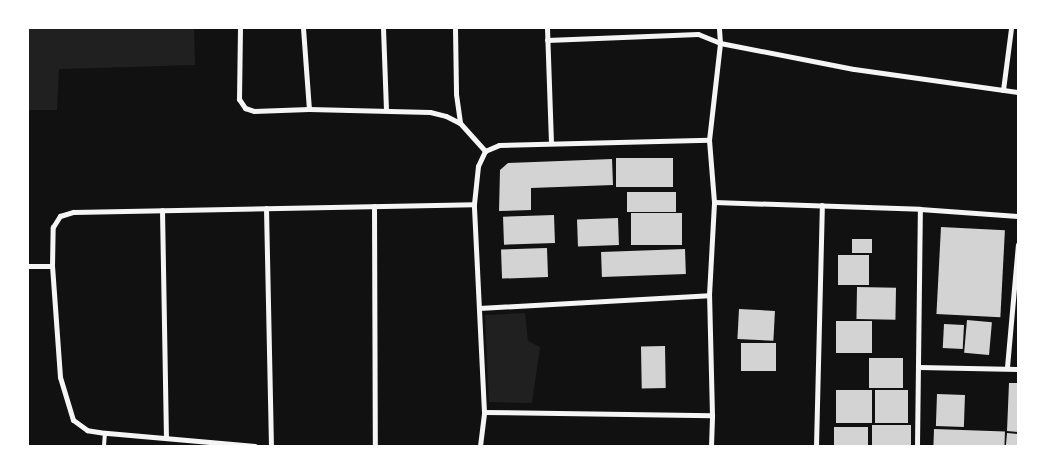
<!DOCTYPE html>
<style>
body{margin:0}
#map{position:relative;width:1046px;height:474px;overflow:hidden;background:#111;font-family:Cabin,sans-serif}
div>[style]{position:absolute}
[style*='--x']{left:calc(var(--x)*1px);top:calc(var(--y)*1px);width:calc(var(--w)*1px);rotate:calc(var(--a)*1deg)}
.green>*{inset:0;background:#202020}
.building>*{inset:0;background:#d3d3d3;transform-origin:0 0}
.service>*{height:4px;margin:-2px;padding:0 2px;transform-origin:2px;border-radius:2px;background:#f5f5f5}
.minor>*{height:5px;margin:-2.5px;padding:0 2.5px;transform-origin:2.5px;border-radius:2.5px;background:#f5f5f5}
span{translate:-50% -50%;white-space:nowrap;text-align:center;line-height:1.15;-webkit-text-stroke:4px #fff;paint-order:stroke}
.frame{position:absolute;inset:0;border:29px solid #fff;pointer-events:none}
</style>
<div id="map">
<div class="green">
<div style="clip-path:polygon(28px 28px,194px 28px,195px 65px,59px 69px,57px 110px,28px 110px)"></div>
<div style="clip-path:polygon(525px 313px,528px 341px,540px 347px,532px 403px,489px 402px,485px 315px)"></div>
</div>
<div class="building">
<div style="left:673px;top:158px;width:29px;height:57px;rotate:90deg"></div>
<div style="clip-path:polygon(612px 159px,613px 185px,531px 188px,531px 210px,499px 211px,500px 170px,508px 163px)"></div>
<div style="left:676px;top:192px;width:20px;height:49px;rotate:90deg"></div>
<div style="left:682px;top:213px;width:32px;height:51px;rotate:90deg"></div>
<div style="left:554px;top:215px;width:28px;height:51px;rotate:88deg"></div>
<div style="left:618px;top:218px;width:27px;height:41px;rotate:88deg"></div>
<div style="left:941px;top:227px;width:64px;height:87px;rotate:3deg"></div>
<div style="left:852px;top:239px;width:20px;height:14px"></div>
<div style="left:547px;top:248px;width:29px;height:46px;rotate:88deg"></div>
<div style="left:685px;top:249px;width:25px;height:84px;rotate:88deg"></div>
<div style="left:838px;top:255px;width:31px;height:30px"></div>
<div style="left:857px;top:287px;width:39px;height:32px;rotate:1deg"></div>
<div style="left:739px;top:309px;width:36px;height:30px;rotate:3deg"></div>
<div style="left:967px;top:320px;width:25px;height:33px;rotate:5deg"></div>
<div style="left:836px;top:321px;width:36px;height:32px"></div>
<div style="left:944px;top:324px;width:20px;height:24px;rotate:3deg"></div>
<div style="left:741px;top:343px;width:35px;height:28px"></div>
<div style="left:665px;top:346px;width:42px;height:24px;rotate:89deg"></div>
<div style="left:869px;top:358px;width:34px;height:30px"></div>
<div style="clip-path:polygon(1009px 383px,1018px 383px,1018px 432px,1007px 431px)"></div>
<div style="left:836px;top:390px;width:36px;height:33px"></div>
<div style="left:875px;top:390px;width:33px;height:33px"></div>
<div style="left:937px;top:394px;width:28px;height:32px;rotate:2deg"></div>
<div style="left:872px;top:425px;width:39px;height:21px"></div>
<div style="left:834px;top:427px;width:34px;height:19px"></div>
<div style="left:934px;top:429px;width:71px;height:17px;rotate:2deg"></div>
<div style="left:1007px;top:433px;width:11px;height:13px;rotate:5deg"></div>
</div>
<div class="service">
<div style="--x:104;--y:446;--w:13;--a:-86"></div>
</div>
<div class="minor">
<div style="--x:240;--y:28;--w:71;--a:90.8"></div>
<div style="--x:239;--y:99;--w:11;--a:56"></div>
<div style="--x:245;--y:108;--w:9;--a:18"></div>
<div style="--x:254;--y:111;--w:55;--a:-2.1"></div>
<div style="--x:309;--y:109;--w:121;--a:1.4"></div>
<div style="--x:430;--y:112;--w:16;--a:14"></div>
<div style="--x:446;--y:116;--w:16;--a:27"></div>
<div style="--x:460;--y:123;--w:38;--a:48"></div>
<div style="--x:303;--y:28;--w:81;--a:85.8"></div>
<div style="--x:383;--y:28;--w:82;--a:87.9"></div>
<div style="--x:455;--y:28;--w:66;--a:89.1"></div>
<div style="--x:456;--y:94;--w:29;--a:82"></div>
<div style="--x:547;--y:28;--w:114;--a:88"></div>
<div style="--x:547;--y:40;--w:151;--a:-2.3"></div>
<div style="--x:698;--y:34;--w:24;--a:22"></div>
<div style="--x:720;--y:43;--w:136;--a:11"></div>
<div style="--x:854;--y:69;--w:166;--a:8"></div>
<div style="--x:1003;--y:90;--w:63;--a:-82.6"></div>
<div style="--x:714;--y:202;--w:206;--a:1.9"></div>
<div style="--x:920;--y:209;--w:98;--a:4.1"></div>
<div style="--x:374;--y:206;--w:240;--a:89.8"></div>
<div style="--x:266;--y:208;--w:238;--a:88.8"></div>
<div style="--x:162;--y:210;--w:228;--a:89"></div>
<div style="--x:28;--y:266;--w:24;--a:0"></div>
<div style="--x:479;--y:308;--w:230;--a:-3.2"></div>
<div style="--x:919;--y:367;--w:99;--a:1.2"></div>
<div style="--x:1007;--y:367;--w:123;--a:-84.9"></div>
<div style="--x:484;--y:412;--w:228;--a:0.8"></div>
<div style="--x:255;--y:446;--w:151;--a:-175"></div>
<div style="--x:105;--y:433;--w:18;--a:-171"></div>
<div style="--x:87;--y:430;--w:17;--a:-144"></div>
<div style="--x:73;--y:420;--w:45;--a:-106.8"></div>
<div style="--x:60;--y:377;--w:111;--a:-94.1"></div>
<div style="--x:52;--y:266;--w:39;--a:-89"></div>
<div style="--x:53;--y:227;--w:13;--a:-58"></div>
<div style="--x:60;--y:216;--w:14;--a:-17"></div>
<div style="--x:73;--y:212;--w:401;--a:-1.1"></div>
<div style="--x:480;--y:446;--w:34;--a:-83"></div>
<div style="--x:484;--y:412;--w:208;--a:-92.8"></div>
<div style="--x:474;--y:204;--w:38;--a:-84"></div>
<div style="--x:478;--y:166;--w:17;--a:-65"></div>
<div style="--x:485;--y:151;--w:15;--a:-23"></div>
<div style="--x:499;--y:145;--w:210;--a:-1.4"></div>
<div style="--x:711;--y:446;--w:31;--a:-88"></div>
<div style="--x:712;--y:415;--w:120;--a:-91.4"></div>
<div style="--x:709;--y:295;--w:93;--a:-86.9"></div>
<div style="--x:714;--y:202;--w:62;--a:-94.6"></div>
<div style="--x:709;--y:140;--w:98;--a:-83.5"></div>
<div style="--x:720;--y:43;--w:15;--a:-94"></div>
<div style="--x:816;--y:446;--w:241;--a:-88.6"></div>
<div style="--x:917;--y:446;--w:237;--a:-89.3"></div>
</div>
<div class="frame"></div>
</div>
